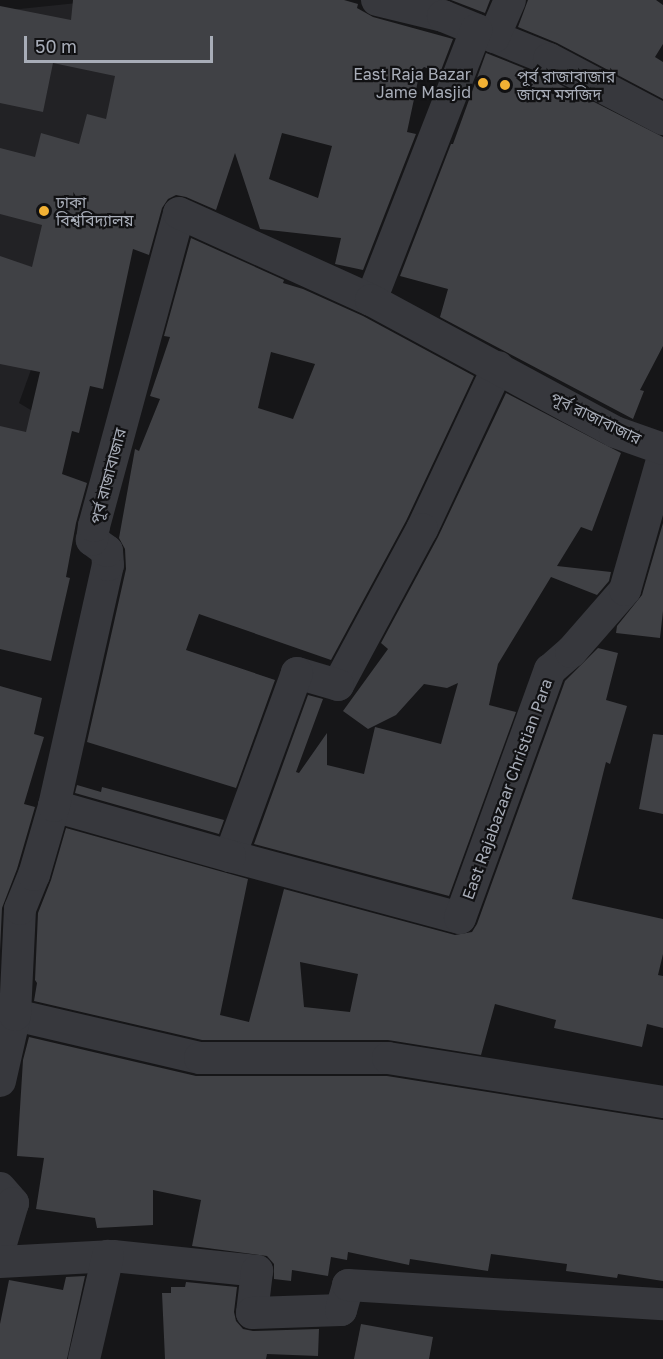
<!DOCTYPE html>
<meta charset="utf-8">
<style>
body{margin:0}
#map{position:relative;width:663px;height:1359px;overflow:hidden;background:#161618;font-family:"Golos Text","Noto Sans Bengali",sans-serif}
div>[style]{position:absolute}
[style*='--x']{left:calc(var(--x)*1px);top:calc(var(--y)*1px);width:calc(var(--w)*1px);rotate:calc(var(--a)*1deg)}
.built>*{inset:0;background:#222225}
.building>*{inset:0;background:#404145}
.minor>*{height:32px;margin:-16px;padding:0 16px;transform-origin:16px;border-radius:16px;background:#37383d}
.dots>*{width:16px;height:16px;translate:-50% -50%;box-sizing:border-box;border:3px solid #111113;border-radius:50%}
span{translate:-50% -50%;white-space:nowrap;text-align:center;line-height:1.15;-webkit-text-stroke:4.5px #111113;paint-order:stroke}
.poi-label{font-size:16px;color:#a8adb8}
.right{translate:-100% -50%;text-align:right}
.left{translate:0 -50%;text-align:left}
.street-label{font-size:16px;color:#a8adb8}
.scale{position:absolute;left:24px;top:36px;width:189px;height:27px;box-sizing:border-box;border:3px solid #a8adb8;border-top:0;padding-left:8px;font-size:18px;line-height:21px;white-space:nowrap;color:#a8adb8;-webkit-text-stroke:4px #111113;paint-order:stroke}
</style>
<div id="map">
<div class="built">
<div style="clip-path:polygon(106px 0,164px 0,19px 403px,46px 419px,0 458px,0 11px)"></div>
</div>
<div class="building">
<div style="clip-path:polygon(evenodd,73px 0,344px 0,358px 4px,357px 8px,373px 17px,453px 39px,440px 73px,424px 67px,420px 71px,407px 132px,416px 134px,363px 270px,335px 264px,341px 238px,260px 229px,235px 153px,216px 210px,186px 197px,176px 195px,168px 199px,162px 208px,149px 255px,133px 249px,103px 389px,90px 386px,79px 433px,72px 431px,62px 474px,87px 483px,76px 523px,66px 577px,70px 578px,51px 661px,0 649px,0 426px,26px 432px,40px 372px,0 364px,0 256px,32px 267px,42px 225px,0 214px,0 148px,35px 157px,41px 133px,79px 144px,87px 114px,106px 119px,115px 76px,53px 63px,43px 112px,0 103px,0 6px,71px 20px,73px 0,282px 133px,332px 146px,318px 198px,269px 179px,282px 133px)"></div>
<div style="clip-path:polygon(451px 0,490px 0,485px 13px)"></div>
<div style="clip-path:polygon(528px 0,656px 0,663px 5px,663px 44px,655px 57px,663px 62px,663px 99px,557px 43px,518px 27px)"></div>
<div style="clip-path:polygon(486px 53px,541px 75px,663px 137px,663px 346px,640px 390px,644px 391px,633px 419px,440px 317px,448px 289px,400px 276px,451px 144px,453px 144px)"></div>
<div style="clip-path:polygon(evenodd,191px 238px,284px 280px,283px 283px,303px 289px,363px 316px,474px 376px,406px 521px,331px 660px,199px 614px,186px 650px,275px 680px,236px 788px,87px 742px,126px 569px,125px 549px,119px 538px,135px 449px,139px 451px,160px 399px,150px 396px,170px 337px,164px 336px,191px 238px,271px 352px,315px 364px,293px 419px,258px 408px,271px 352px)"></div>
<div style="clip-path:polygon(506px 393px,621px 453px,592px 531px,581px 527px,557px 566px,611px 572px,609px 581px,597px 595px,551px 577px,498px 664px,489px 705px,516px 712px,449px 896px,254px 844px,308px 695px,323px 699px,296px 772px,299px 773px,327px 733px,327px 765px,364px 774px,375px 727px,441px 744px,458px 683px,447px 688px,424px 684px,396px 715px,368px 729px,343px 711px,388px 649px,381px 643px,438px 537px)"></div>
<div style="clip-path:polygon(663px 523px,663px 611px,660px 638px,616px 633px,617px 626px,642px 595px)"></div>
<div style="clip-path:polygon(evenodd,598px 648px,618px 653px,606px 700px,627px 706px,610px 764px,606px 762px,572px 899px,663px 919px,663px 954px,658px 975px,663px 976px,663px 1028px,647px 1024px,642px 1047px,554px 1028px,556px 1020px,495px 1004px,481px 1055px,388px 1040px,202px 1040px,34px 1001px,37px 983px,35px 980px,38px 913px,51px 880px,66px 828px,248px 879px,220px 1015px,249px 1022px,284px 889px,455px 935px,472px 932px,477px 924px,565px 681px,598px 648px,300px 962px,358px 974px,350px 1012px,304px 1007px,300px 962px)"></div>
<div style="clip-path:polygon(0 686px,42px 698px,34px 734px,44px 737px,24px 804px,35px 807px,17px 869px,2px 908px,0 951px)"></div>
<div style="clip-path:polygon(653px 734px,663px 735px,663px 814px,639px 809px)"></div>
<div style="clip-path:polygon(77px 785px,101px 792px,102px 787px,224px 820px,219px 834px,75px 793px)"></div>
<div style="clip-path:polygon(29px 1037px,196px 1076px,387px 1076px,663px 1120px,663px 1281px,618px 1274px,617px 1278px,566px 1271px,567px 1264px,491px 1254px,488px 1271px,410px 1259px,409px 1265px,348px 1252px,347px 1260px,331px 1257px,328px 1276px,292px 1270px,291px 1281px,274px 1279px,274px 1264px,267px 1256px,192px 1246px,201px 1200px,153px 1190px,153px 1225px,97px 1228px,95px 1218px,36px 1209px,44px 1158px,17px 1156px,23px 1060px)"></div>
<div style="clip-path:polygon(85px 1276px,67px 1359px,0 1359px,0 1324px,9px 1280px,63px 1290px,66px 1277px)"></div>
<div style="clip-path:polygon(186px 1282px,237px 1287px,234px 1312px,236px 1321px,243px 1329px,253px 1331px,319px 1329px,318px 1356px,267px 1354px,266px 1359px,165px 1359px,162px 1293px,171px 1293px,171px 1287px,185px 1287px)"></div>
<div style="clip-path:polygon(361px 1324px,433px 1337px,429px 1359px,354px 1359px)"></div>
</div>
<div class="minor">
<div style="--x:377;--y:0;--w:68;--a:13.6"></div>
<div style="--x:443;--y:16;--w:114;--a:22.1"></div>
<div style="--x:549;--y:59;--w:129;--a:27.8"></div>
<div style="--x:494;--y:37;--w:40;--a:-66.6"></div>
<div style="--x:371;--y:300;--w:290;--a:-68.7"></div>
<div style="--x:498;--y:367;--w:179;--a:115.1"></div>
<div style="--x:422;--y:529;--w:177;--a:118.3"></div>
<div style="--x:338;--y:685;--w:43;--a:-163.7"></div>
<div style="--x:297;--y:673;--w:195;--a:110.1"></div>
<div style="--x:230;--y:856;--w:238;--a:15.1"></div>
<div style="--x:460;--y:918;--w:264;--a:-70.1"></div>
<div style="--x:550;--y:670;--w:28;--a:-41"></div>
<div style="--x:571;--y:652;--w:82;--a:-48.9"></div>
<div style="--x:625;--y:590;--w:138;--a:-74.1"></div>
<div style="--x:54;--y:806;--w:183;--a:15.9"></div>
<div style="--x:15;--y:1015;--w:190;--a:13.1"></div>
<div style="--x:200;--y:1058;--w:188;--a:0"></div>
<div style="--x:388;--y:1058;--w:278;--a:9.1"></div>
<div style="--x:0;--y:1081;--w:68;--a:-77.2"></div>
<div style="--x:15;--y:1015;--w:106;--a:-87.3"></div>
<div style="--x:20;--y:909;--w:37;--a:-68"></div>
<div style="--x:34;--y:875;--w:72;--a:-73.8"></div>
<div style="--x:54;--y:806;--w:247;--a:-77.4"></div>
<div style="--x:108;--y:565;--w:14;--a:-94"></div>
<div style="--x:107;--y:551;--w:19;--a:-144"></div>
<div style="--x:92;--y:540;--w:14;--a:-82"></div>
<div style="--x:94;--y:526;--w:324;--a:-74.8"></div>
<div style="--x:179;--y:213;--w:211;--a:24.4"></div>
<div style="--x:371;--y:300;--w:277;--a:28.4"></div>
<div style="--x:615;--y:432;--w:51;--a:19.5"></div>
<div style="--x:0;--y:1188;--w:20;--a:49"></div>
<div style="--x:13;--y:1203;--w:46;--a:106.5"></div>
<div style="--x:0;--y:1262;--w:113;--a:-3"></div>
<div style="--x:113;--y:1256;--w:145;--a:5.9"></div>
<div style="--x:257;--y:1271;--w:42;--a:96.8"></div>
<div style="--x:252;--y:1313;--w:89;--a:-1.9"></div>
<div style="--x:341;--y:1310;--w:26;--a:-74"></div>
<div style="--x:348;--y:1285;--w:316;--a:3.5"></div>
<div style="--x:84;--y:1359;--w:106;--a:-76.9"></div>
</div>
<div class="dots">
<div style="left:483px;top:83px;background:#f2b134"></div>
<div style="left:505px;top:85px;background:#f2b134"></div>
<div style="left:44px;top:211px;background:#f2b134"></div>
</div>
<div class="poi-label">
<span class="right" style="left:471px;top:83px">East Raja Bazar<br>Jame Masjid</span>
<span class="left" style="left:517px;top:85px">পূর্ব রাজাবাজার<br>জামে মসজিদ</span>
<span class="left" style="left:56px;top:211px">ঢাকা<br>বিশ্ববিদ্যালয়</span>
</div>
<div class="street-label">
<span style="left:596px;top:418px;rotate:26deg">পূর্ব রাজাবাজার</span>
<span style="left:108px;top:476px;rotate:-75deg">পূর্ব রাজাবাজার</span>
<span style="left:507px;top:789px;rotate:-70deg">East Rajabazaar Christian Para</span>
</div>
<div class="scale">50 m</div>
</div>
